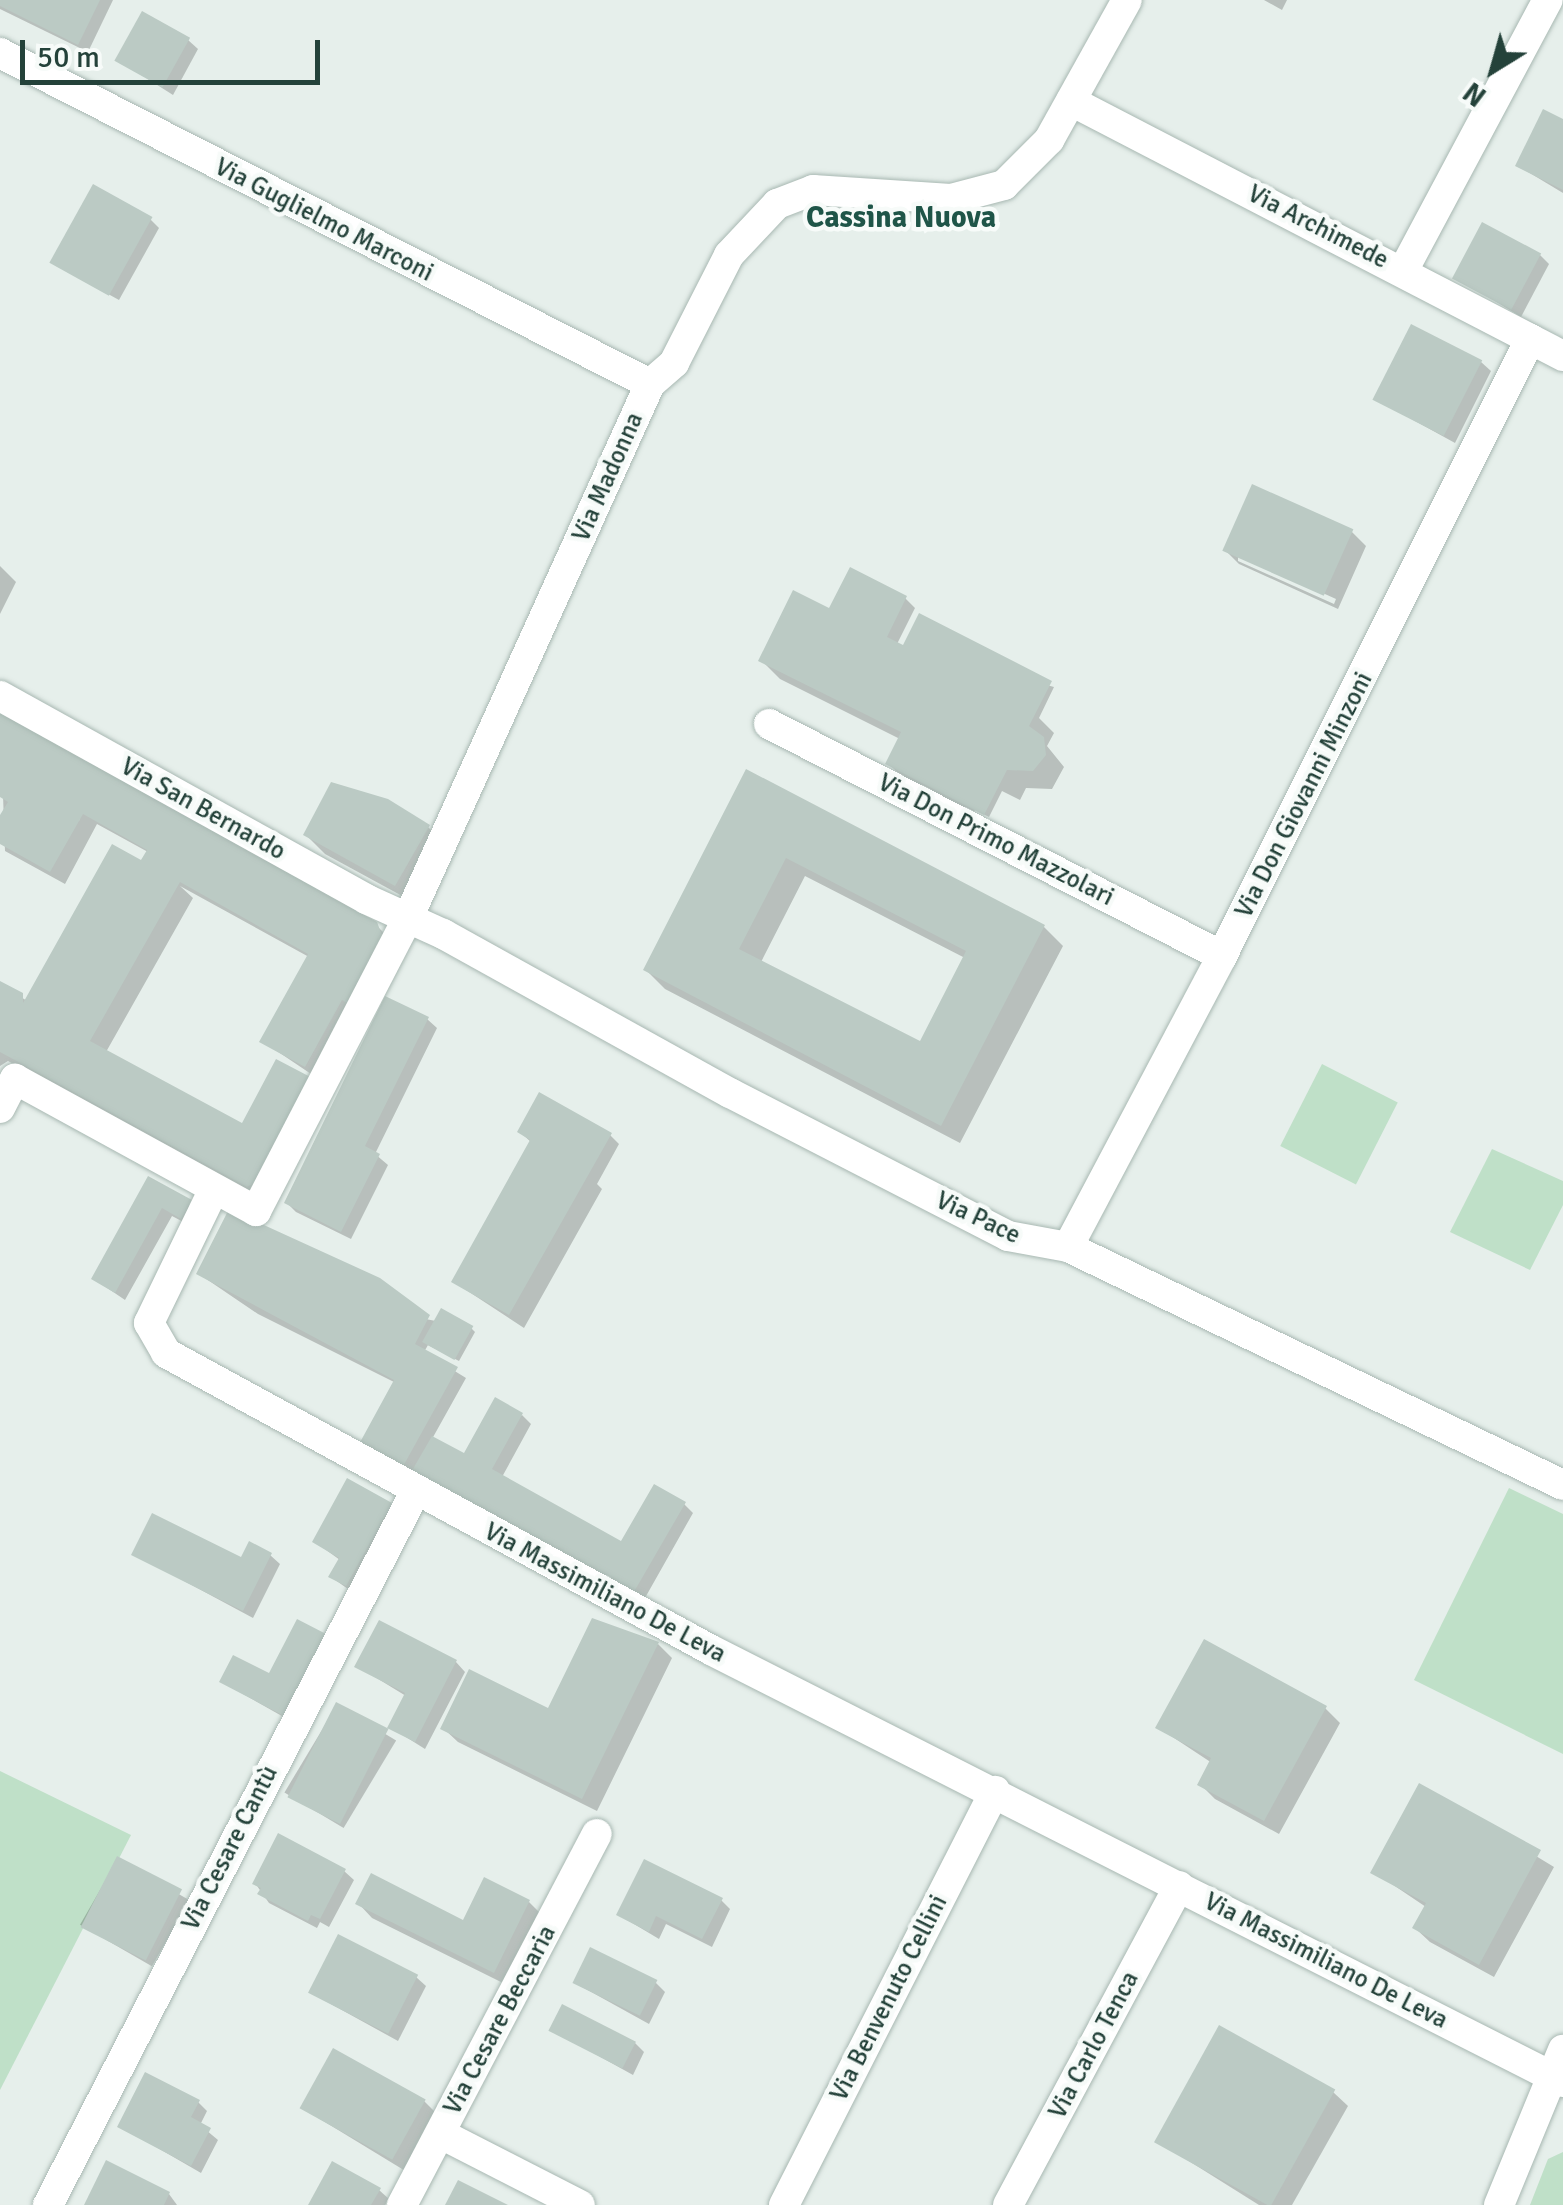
<!DOCTYPE html>
<meta charset="utf-8">
<style>
body{margin:0}
#map{position:relative;width:1563px;height:2205px;overflow:hidden;background:#e6efeb;font-family:Signika,sans-serif}
div>[style]{position:absolute}
[style*='--x']{left:calc(var(--x)*1px);top:calc(var(--y)*1px);width:calc(var(--w)*1px);rotate:calc(var(--a)*1deg)}
.green>*{inset:0;background:#bfe0c8;transform-origin:0 0}
.shadow>*{inset:0;background:#0003;transform-origin:0 0}
.building>*{inset:0;background:#bbcac4;transform-origin:0 0}
.roads{filter:drop-shadow(0 0 2px #a8b8b2) drop-shadow(0 0 2px #a8b8b2)}
.minor>*{height:30px;margin:-15px;padding:0 15px;transform-origin:15px;border-radius:15px;background:#fff}
span{translate:-50% -50%;white-space:nowrap;text-align:center;line-height:1.15;-webkit-text-stroke:9px #f7fbf9;paint-order:stroke}
.street-label{font-size:25px;color:#24423a}
.quarter-label{font-size:30px;color:#1f5548;font-weight:700}
.north{position:absolute;left:1443px;top:20px;width:100px;height:100px;-webkit-text-stroke:8px #f7fbf9;paint-order:stroke;rotate:217deg;font-size:28px;font-weight:700;line-height:40px;text-align:center;color:#24423a}
.north::after{content:'';display:block;margin:auto;width:35px;height:45px;background:#24423a;clip-path:polygon(50% 0,100% 100%,50% 72%,0 100%)}
.scale{position:absolute;left:20px;top:40px;width:300px;height:45px;box-sizing:border-box;border:5px solid #24423a;border-top:0;padding-left:12px;font-size:30px;line-height:35px;white-space:nowrap;color:#24423a;-webkit-text-stroke:8px #f7fbf9;paint-order:stroke}
</style>
<div id="map">
<div class="green">
<div style="left:1322px;top:1064px;width:85px;height:92px;rotate:27deg"></div>
<div style="clip-path:polygon(1492px 1149px,1563px 1181px,1563px 1205px,1530px 1270px,1450px 1232px)"></div>
<div style="clip-path:polygon(1509px 1488px,1563px 1514px,1563px 1754px,1414px 1680px)"></div>
<div style="clip-path:polygon(0 1771px,131px 1835px,0 2090px)"></div>
<div style="clip-path:polygon(1563px 2152px,1563px 2205px,1530px 2205px,1548px 2159px)"></div>
</div>
<div class="shadow">
<div style="clip-path:polygon(0 0,113px 0,88px 52px,0 9px)"></div>
<div style="clip-path:polygon(1264px 0,1287px 0,1282px 10px)"></div>
<div style="clip-path:polygon(188px 40px,198px 49px,173px 95px,118px 60px)"></div>
<div style="clip-path:polygon(1563px 122px,1563px 193px,1518px 166px)"></div>
<div style="clip-path:polygon(150px 219px,159px 228px,119px 300px,52px 263px)"></div>
<div style="clip-path:polygon(1540px 255px,1549px 264px,1521px 317px,1461px 280px)"></div>
<div style="clip-path:polygon(1481px 362px,1491px 371px,1455px 443px,1377px 400px)"></div>
<div style="clip-path:polygon(evenodd,1351px 531px,1366px 546px,1338px 609px,1239px 564px,1225px 550px,1351px 531px,1238px 555px,1336px 599px,1334px 604px,1238px 561px,1238px 555px)"></div>
<div style="clip-path:polygon(0 566px,16px 582px,0 614px)"></div>
<div style="clip-path:polygon(905px 598px,915px 608px,897px 644px,1054px 687px,1039px 718px,1054px 733px,1047px 746px,1064px 767px,1052px 789px,1026px 788px,1020px 800px,1002px 791px,989px 817px,975px 810px,972px 816px,907px 782px,888px 763px,900px 739px,780px 679px,761px 660px,839px 616px)"></div>
<div style="clip-path:polygon(0 712px,79px 821px,92px 764px,375px 924px,390px 939px,320px 1080px,262px 1041px,309px 957px,180px 886px,193px 898px,106px 1052px,243px 1127px,263px 1200px,8px 1061px,0 1066px,0 983px,27px 1001px,148px 852px,97px 824px,65px 884px,5px 851px)"></div>
<div style="clip-path:polygon(evenodd,748px 773px,1044px 927px,1063px 946px,960px 1143px,665px 989px,646px 970px,748px 773px,805px 876px,965px 958px,921px 1045px,761px 962px,805px 876px)"></div>
<div style="clip-path:polygon(428px 827px,447px 846px,415px 903px,325px 854px,306px 835px)"></div>
<div style="clip-path:polygon(427px 1019px,437px 1028px,375px 1154px,388px 1165px,351px 1239px,296px 1212px,287px 1203px)"></div>
<div style="clip-path:polygon(520px 1132px,610px 1135px,619px 1144px,597px 1184px,602px 1189px,524px 1328px,454px 1282px,532px 1143px)"></div>
<div style="clip-path:polygon(149px 1179px,200px 1211px,191px 1226px,172px 1216px,125px 1300px,94px 1279px)"></div>
<div style="clip-path:polygon(199px 1274px,471px 1328px,475px 1332px,459px 1361px,428px 1345px,424px 1352px,466px 1378px,432px 1439px,465px 1456px,522px 1415px,531px 1424px,502px 1477px,622px 1544px,684px 1504px,693px 1513px,641px 1605px,370px 1455px,396px 1383px,258px 1314px)"></div>
<div style="clip-path:polygon(390px 1505px,400px 1514px,355px 1594px,331px 1577px,340px 1560px,315px 1542px)"></div>
<div style="clip-path:polygon(134px 1554px,242px 1561px,270px 1555px,280px 1564px,253px 1618px)"></div>
<div style="clip-path:polygon(658px 1644px,672px 1658px,597px 1811px,458px 1742px,443px 1728px,549px 1711px)"></div>
<div style="clip-path:polygon(234px 1658px,296px 1724px,222px 1682px)"></div>
<div style="clip-path:polygon(456px 1662px,465px 1672px,425px 1749px,390px 1727px,406px 1696px,357px 1666px)"></div>
<div style="left:337px;top:1705px;width:69px;height:102px;rotate:31deg"></div>
<div style="clip-path:polygon(1325px 1708px,1340px 1723px,1279px 1834px,1215px 1799px,1200px 1784px,1212px 1763px,1159px 1728px)"></div>
<div style="clip-path:polygon(1420px 1786px,1554px 1867px,1494px 1977px,1430px 1942px,1415px 1928px,1426px 1907px,1374px 1872px)"></div>
<div style="left:118px;top:1859px;width:83px;height:76px;rotate:30deg"></div>
<div style="clip-path:polygon(344px 1871px,354px 1880px,329px 1927px,320px 1922px,317px 1928px,269px 1903px,255px 1883px)"></div>
<div style="clip-path:polygon(721px 1900px,730px 1909px,712px 1947px,666px 1924px,659px 1939px,619px 1915px)"></div>
<div style="clip-path:polygon(529px 1902px,543px 1916px,509px 1986px,372px 1918px,358px 1903px,464px 1923px)"></div>
<div style="clip-path:polygon(416px 1977px,426px 1986px,398px 2041px,311px 1993px)"></div>
<div style="clip-path:polygon(655px 1982px,665px 1992px,649px 2024px,575px 1983px)"></div>
<div style="clip-path:polygon(552px 2030px,635px 2043px,644px 2052px,633px 2075px)"></div>
<div style="clip-path:polygon(1333px 2092px,1348px 2106px,1292px 2205px,1259px 2205px,1157px 2141px)"></div>
<div style="clip-path:polygon(424px 2101px,439px 2116px,407px 2172px,302px 2108px)"></div>
<div style="clip-path:polygon(198px 2102px,207px 2111px,200px 2125px,218px 2140px,201px 2173px,120px 2126px)"></div>
<div style="clip-path:polygon(379px 2190px,389px 2199px,385px 2205px,310px 2205px)"></div>
<div style="clip-path:polygon(169px 2194px,177px 2205px,87px 2205px)"></div>
</div>
<div class="building">
<div style="clip-path:polygon(0 0,100px 0,78px 45px,0 6px)"></div>
<div style="left:142px;top:11px;width:55px;height:57px;rotate:29deg"></div>
<div style="clip-path:polygon(1543px 109px,1563px 119px,1563px 190px,1515px 166px)"></div>
<div style="left:93px;top:184px;width:68px;height:90px;rotate:29deg"></div>
<div style="left:1482px;top:222px;width:67px;height:64px;rotate:28deg"></div>
<div style="left:1411px;top:324px;width:80px;height:85px;rotate:27deg"></div>
<div style="left:1252px;top:484px;width:111px;height:73px;rotate:24deg"></div>
<div style="clip-path:polygon(850px 567px,907px 596px,887px 637px,903px 645px,919px 613px,1052px 681px,1029px 726px,1044px 737px,1046px 755px,1033px 771px,1007px 770px,984px 815px,885px 764px,901px 732px,758px 661px,793px 590px,829px 608px)"></div>
<div style="clip-path:polygon(0 710px,377px 922px,386px 946px,352px 1006px,342px 1000px,305px 1067px,259px 1042px,308px 954px,180px 882px,90px 1041px,242px 1123px,276px 1059px,318px 1081px,268px 1176px,247px 1187px,0 1052px,0 981px,23px 993px,23px 1003px,112px 844px,141px 860px,147px 850px,83px 814px,50px 872px,0 844px,0 815px,8px 802px,0 797px)"></div>
<div style="clip-path:polygon(evenodd,746px 769px,1045px 925px,941px 1126px,643px 970px,746px 769px,786px 858px,966px 951px,920px 1041px,739px 949px,786px 858px)"></div>
<div style="clip-path:polygon(331px 782px,388px 799px,430px 825px,395px 886px,303px 835px)"></div>
<div style="clip-path:polygon(385px 996px,429px 1017px,365px 1146px,380px 1154px,341px 1232px,284px 1203px)"></div>
<div style="clip-path:polygon(539px 1092px,612px 1133px,509px 1315px,451px 1282px,530px 1140px,517px 1132px)"></div>
<div style="clip-path:polygon(148px 1176px,192px 1200px,181px 1219px,162px 1208px,115px 1293px,91px 1279px)"></div>
<div style="clip-path:polygon(229px 1209px,380px 1278px,430px 1315px,415px 1344px,458px 1367px,401px 1470px,358px 1446px,394px 1380px,196px 1274px)"></div>
<div style="left:441px;top:1308px;width:37px;height:39px;rotate:29deg"></div>
<div style="clip-path:polygon(495px 1397px,523px 1413px,492px 1469px,621px 1541px,654px 1484px,686px 1502px,631px 1597px,410px 1474px,432px 1436px,464px 1453px)"></div>
<div style="clip-path:polygon(347px 1478px,392px 1503px,346px 1586px,328px 1577px,339px 1558px,312px 1542px)"></div>
<div style="clip-path:polygon(152px 1513px,241px 1557px,249px 1541px,272px 1553px,243px 1611px,131px 1555px)"></div>
<div style="clip-path:polygon(592px 1618px,659px 1642px,582px 1799px,440px 1729px,469px 1669px,548px 1708px)"></div>
<div style="clip-path:polygon(297px 1619px,328px 1635px,286px 1717px,219px 1682px,233px 1655px,269px 1673px)"></div>
<div style="clip-path:polygon(379px 1620px,457px 1660px,415px 1742px,387px 1728px,405px 1693px,354px 1667px)"></div>
<div style="clip-path:polygon(1204px 1639px,1327px 1706px,1264px 1821px,1197px 1785px,1211px 1758px,1155px 1728px)"></div>
<div style="left:336px;top:1702px;width:59px;height:107px;rotate:27deg"></div>
<div style="clip-path:polygon(1419px 1783px,1541px 1850px,1479px 1965px,1412px 1928px,1426px 1903px,1370px 1873px)"></div>
<div style="clip-path:polygon(278px 1833px,346px 1869px,320px 1919px,311px 1915px,308px 1921px,257px 1894px,261px 1888px,252px 1884px)"></div>
<div style="left:117px;top:1856px;width:73px;height:80px;rotate:27deg"></div>
<div style="clip-path:polygon(644px 1859px,723px 1898px,702px 1939px,656px 1916px,649px 1932px,616px 1915px)"></div>
<div style="clip-path:polygon(371px 1873px,463px 1920px,484px 1877px,530px 1900px,494px 1973px,355px 1904px)"></div>
<div style="left:338px;top:1934px;width:90px;height:66px;rotate:27deg"></div>
<div style="left:590px;top:1947px;width:75px;height:40px;rotate:26deg"></div>
<div style="left:562px;top:2004px;width:83px;height:30px;rotate:27deg"></div>
<div style="left:1219px;top:2025px;width:133px;height:134px;rotate:29deg"></div>
<div style="left:333px;top:2048px;width:106px;height:69px;rotate:29deg"></div>
<div style="clip-path:polygon(145px 2072px,200px 2100px,191px 2117px,211px 2128px,191px 2166px,117px 2127px)"></div>
<div style="clip-path:polygon(106px 2160px,170px 2192px,164px 2205px,84px 2205px)"></div>
<div style="clip-path:polygon(332px 2161px,381px 2188px,371px 2205px,308px 2205px)"></div>
<div style="clip-path:polygon(458px 2180px,508px 2205px,445px 2205px)"></div>
</div>
<div class="roads">
<div class="minor">
<div style="--x:0;--y:53;--w:729;--a:26.99"></div>
<div style="--x:1071;--y:101;--w:554;--a:27.4"></div>
<div style="--x:1403;--y:271;--w:307;--a:-61.9"></div>
<div style="--x:0;--y:696;--w:419;--a:29"></div>
<div style="--x:366;--y:899;--w:85;--a:24.4"></div>
<div style="--x:443;--y:934;--w:328;--a:29"></div>
<div style="--x:730;--y:1093;--w:313;--a:27.2"></div>
<div style="--x:1008;--y:1236;--w:61;--a:10.4"></div>
<div style="--x:1068;--y:1247;--w:549;--a:25.68"></div>
<div style="--x:769;--y:724;--w:509;--a:27.12"></div>
<div style="--x:0;--y:1108;--w:33;--a:-63"></div>
<div style="--x:15;--y:1079;--w:275;--a:28.7"></div>
<div style="--x:256;--y:1211;--w:330;--a:-62.6"></div>
<div style="--x:408;--y:918;--w:586;--a:-65.62"></div>
<div style="--x:650;--y:384;--w:32;--a:-41"></div>
<div style="--x:674;--y:363;--w:121;--a:-63"></div>
<div style="--x:729;--y:255;--w:70;--a:-46.7"></div>
<div style="--x:777;--y:204;--w:39;--a:-21"></div>
<div style="--x:813;--y:190;--w:138;--a:3.7"></div>
<div style="--x:951;--y:199;--w:55;--a:-14.8"></div>
<div style="--x:1004;--y:185;--w:64;--a:-45"></div>
<div style="--x:1049;--y:140;--w:160;--a:-60.9"></div>
<div style="--x:214;--y:1189;--w:149;--a:115.9"></div>
<div style="--x:149;--y:1323;--w:34;--a:60"></div>
<div style="--x:166;--y:1353;--w:621;--a:28.59"></div>
<div style="--x:711;--y:1650;--w:955;--a:26.89"></div>
<div style="--x:1068;--y:1247;--w:329;--a:-62.1"></div>
<div style="--x:1222;--y:956;--w:690;--a:-63.47"></div>
<div style="--x:441;--y:2134;--w:156;--a:27.1"></div>
<div style="--x:48;--y:2205;--w:802;--a:-62.76"></div>
<div style="--x:402;--y:2205;--w:419;--a:-62.3"></div>
<div style="--x:784;--y:2205;--w:465;--a:-63"></div>
<div style="--x:1008;--y:2205;--w:362;--a:-61.8"></div>
<div style="--x:1499;--y:2205;--w:168;--a:-67.6"></div>
</div>
</div>
<div class="street-label">
<span style="left:324px;top:220px;rotate:27deg">Via Guglielmo Marconi</span>
<span style="left:1318px;top:227px;rotate:27deg">Via Archimede</span>
<span style="left:608px;top:477px;rotate:-66deg">Via Madonna</span>
<span style="left:1304px;top:795px;rotate:-63deg">Via Don Giovanni Minzoni</span>
<span style="left:203px;top:809px;rotate:29deg">Via San Bernardo</span>
<span style="left:996px;top:840px;rotate:27deg">Via Don Primo Mazzolari</span>
<span style="left:978px;top:1218px;rotate:25deg">Via Pace</span>
<span style="left:605px;top:1593px;rotate:28deg">Via Massimiliano De Leva</span>
<span style="left:230px;top:1848px;rotate:-63deg">Via Cesare Cantù</span>
<span style="left:1326px;top:1961px;rotate:27deg">Via Massimiliano De Leva</span>
<span style="left:889px;top:1998px;rotate:-63deg">Via Benvenuto Cellini</span>
<span style="left:500px;top:2020px;rotate:-62deg">Via Cesare Beccaria</span>
<span style="left:1094px;top:2045px;rotate:-62deg">Via Carlo Tenca</span>
</div>
<div class="quarter-label">
<span style="left:901px;top:218px">Cassina Nuova</span>
</div>
<div class="north">N</div>
<div class="scale">50 m</div>
</div>
